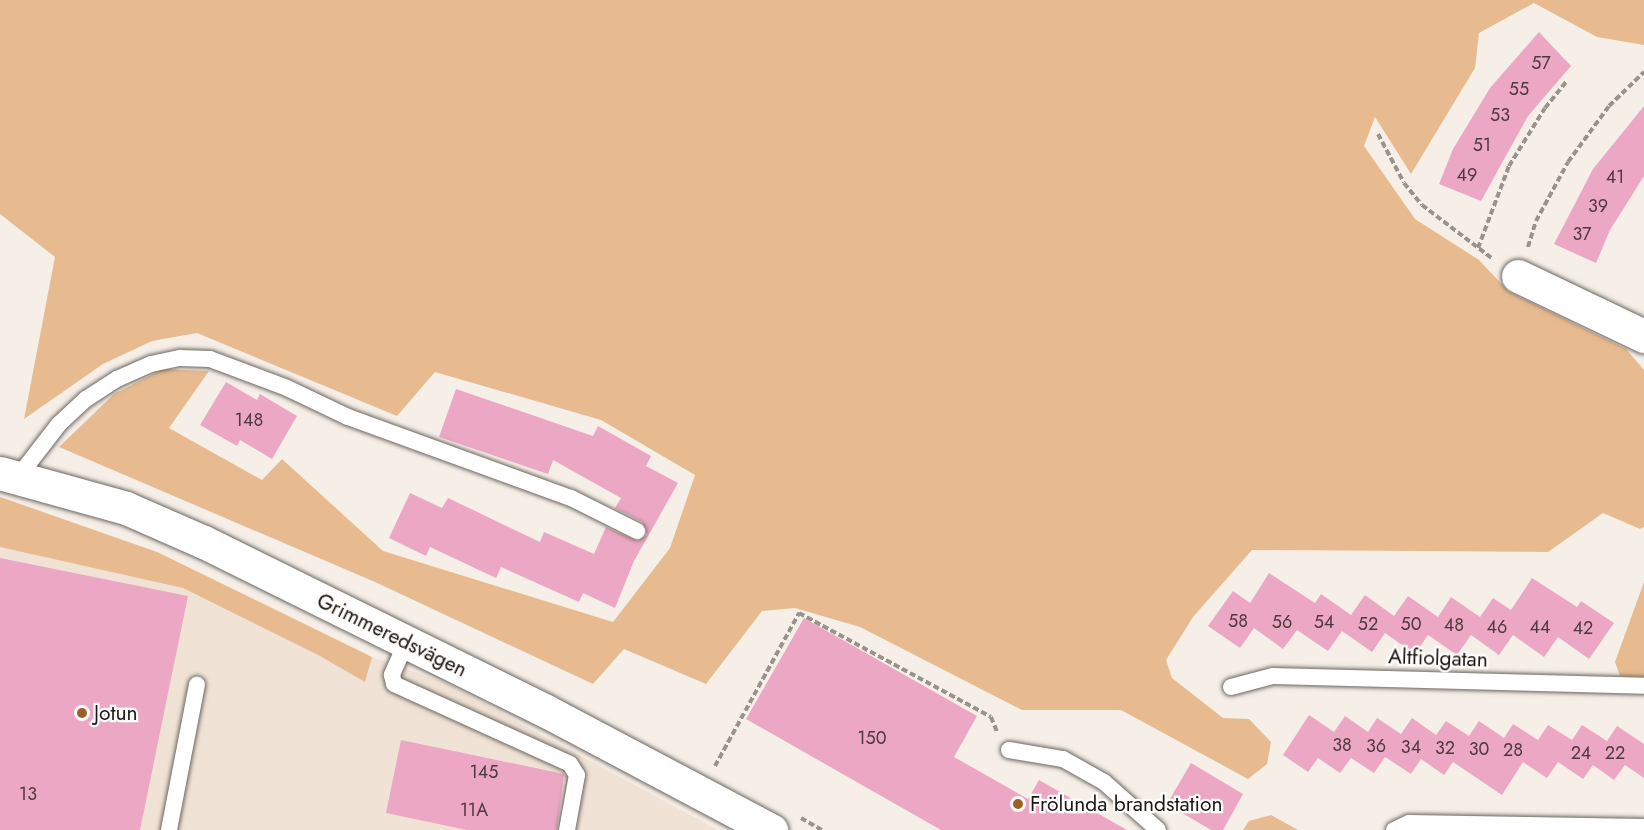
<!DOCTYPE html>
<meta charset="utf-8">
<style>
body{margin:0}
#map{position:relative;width:1644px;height:830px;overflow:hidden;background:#f6efe8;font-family:Jost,sans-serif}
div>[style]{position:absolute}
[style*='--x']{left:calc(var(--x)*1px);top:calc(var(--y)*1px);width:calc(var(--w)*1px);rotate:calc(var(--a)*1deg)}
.built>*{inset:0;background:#f0e3d6}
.green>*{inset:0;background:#e7bb8f}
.building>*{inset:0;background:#eca7c4}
.path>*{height:4px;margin-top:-2px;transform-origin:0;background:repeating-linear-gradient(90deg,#98938d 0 6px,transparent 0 9px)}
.roads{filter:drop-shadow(0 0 2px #6c6660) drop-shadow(0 0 2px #6c6660)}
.lane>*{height:16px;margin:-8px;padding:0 8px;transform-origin:8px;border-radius:8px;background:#fff}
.street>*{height:33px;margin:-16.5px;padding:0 16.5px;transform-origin:16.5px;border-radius:16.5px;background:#fff}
.secondary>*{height:33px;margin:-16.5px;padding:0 16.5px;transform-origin:16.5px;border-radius:16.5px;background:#fff}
.dots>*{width:16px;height:16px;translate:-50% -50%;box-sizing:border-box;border:3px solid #fffdfc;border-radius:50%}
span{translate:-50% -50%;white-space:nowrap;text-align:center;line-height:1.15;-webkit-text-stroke:4.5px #fffdfc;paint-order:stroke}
.number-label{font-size:18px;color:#4d3a3f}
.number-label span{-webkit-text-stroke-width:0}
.street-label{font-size:21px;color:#181613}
.poi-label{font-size:21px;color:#181613}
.left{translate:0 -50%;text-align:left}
</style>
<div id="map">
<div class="built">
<div style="clip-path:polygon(0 497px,157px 552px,372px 657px,446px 683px,718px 830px,0 830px)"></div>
</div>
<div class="green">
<div style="clip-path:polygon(0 0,1644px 0,1644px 45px,1597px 37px,1534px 3px,1479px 33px,1475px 68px,1411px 174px,1375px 117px,1364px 146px,1415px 219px,1479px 260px,1509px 292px,1626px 349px,1644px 370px,1644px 527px,1640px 529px,1603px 513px,1548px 552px,1252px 550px,1193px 617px,1166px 660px,1172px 678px,1223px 718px,1249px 719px,1271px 742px,1267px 764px,1248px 779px,1121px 710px,1022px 710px,860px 627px,795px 608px,762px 611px,706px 684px,624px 649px,593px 684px,375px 582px,59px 447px,114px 394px,163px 369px,209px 371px,169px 428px,262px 480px,282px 459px,383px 551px,613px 622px,670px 548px,695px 475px,601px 420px,435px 372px,397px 416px,197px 333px,152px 341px,103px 364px,24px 419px,55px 257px,0 214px)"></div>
<div style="clip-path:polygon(0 497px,157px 552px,372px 657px,365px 682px,320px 656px,183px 588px,0 547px)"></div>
<div style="clip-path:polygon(1644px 582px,1644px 677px,1620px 676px,1615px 662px)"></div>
<div style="clip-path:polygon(1271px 815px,1298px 830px,1243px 830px,1249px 821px)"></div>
</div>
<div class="building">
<div style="clip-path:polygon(1539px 32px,1571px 66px,1528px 116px,1481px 201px,1439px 184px,1453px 149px,1490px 88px)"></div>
<div style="clip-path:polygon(1644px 106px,1644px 176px,1610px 230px,1596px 263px,1554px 244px,1593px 169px)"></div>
<div style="clip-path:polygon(226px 382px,257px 400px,260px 394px,297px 416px,272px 459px,240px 440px,237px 446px,200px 425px)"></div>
<div style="clip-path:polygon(456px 389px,593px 436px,598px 426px,651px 456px,646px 466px,678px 483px,634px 561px,615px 608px,583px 593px,579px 602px,501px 567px,496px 578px,430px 547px,426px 556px,389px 538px,410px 493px,442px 508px,448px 498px,540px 542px,544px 532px,594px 554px,606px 527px,637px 541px,647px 535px,642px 522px,615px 508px,621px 498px,553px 460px,548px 474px,439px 437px)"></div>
<div style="clip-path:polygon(0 558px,188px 596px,140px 830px,0 830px)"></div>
<div style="clip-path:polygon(1269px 573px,1315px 603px,1321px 594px,1351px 615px,1365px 595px,1394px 616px,1408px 596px,1438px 617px,1451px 597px,1480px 617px,1493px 598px,1511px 610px,1532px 578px,1577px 607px,1581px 601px,1614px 623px,1589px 659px,1558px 637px,1544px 657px,1513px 635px,1499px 655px,1471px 635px,1457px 655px,1428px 635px,1415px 654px,1385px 633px,1372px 652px,1342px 631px,1328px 651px,1297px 630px,1283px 649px,1254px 628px,1240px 648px,1208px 626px,1233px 591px,1250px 603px)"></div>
<div style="clip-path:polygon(804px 618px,977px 716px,954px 757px,1028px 799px,1039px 780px,1127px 830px,941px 830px,746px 719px)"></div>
<div style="clip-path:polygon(1309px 715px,1334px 732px,1345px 716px,1368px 732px,1377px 718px,1401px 734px,1412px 718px,1436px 735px,1446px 721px,1469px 736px,1479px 721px,1504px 738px,1513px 724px,1538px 740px,1548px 725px,1572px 740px,1582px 725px,1607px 741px,1617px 726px,1644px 744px,1644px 778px,1625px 765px,1614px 780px,1593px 765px,1583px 779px,1558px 762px,1547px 778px,1523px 762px,1502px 795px,1453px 762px,1444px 775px,1421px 759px,1411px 774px,1385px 757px,1374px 773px,1351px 758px,1340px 773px,1318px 758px,1308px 772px,1283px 755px)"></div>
<div style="clip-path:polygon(401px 740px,564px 774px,557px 830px,467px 830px,386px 813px)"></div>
<div style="clip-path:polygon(1191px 763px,1243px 794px,1223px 830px,1211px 830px,1167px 804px)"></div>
</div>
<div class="path">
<div style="--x:1378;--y:134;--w:55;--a:62"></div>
<div style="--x:1404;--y:183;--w:28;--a:51"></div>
<div style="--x:1422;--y:205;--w:89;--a:37.3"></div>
<div style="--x:1528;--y:247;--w:27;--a:-73"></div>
<div style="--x:1536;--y:221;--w:67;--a:-61.5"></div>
<div style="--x:1568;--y:162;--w:69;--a:-53.8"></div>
<div style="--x:1609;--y:106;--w:49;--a:-44.2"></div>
<div style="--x:1478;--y:248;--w:88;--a:-69.3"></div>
<div style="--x:1509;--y:166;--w:68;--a:-58.2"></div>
<div style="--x:1545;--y:108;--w:35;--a:-51"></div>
<div style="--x:715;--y:766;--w:175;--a:-61.2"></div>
<div style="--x:799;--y:613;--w:218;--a:28.4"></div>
<div style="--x:991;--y:717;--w:16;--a:68"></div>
<div style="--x:801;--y:818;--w:24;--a:30"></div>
</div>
<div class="roads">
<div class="lane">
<div style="--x:18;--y:477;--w:67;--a:-52.3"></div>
<div style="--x:59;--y:424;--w:37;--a:-43"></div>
<div style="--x:86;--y:399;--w:37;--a:-33"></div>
<div style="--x:117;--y:379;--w:37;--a:-24"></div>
<div style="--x:151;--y:364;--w:30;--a:-12"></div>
<div style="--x:180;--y:358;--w:30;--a:2"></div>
<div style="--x:210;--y:359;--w:82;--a:20.6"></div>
<div style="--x:287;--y:388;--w:68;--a:25.4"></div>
<div style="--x:348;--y:417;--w:237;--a:20"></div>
<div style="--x:571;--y:498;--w:74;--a:26.6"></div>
<div style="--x:406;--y:643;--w:35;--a:114"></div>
<div style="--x:392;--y:675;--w:9;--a:77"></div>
<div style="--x:394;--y:684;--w:193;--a:24.4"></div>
<div style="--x:570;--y:764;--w:13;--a:58"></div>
<div style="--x:577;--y:775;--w:56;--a:100.3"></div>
<div style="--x:1231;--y:687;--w:43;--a:-14.7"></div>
<div style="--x:1273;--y:676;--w:371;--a:1.5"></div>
<div style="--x:1009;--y:750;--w:55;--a:9.5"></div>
<div style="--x:1063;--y:759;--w:47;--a:29.3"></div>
<div style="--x:1104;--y:782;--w:72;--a:41.6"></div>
<div style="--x:169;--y:830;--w:148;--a:-79.1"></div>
<div style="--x:1394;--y:830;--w:17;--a:-25"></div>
<div style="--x:1409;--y:823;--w:235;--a:1"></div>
</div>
<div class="street">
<div style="--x:1518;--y:276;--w:140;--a:25.5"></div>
</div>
<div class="secondary">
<div style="--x:0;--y:473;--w:131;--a:15.5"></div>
<div style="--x:126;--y:508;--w:85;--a:23.6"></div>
<div style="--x:204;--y:542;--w:381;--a:26.3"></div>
<div style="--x:546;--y:711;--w:255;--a:27.9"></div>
</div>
</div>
<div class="dots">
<div style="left:82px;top:713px;background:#9e5f27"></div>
<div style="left:1018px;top:804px;background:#9e5f27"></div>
</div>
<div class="number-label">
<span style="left:1541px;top:63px">57</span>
<span style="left:1519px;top:89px">55</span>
<span style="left:1500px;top:115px">53</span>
<span style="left:1482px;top:145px">51</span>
<span style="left:1467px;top:175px">49</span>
<span style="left:1615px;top:177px">41</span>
<span style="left:1598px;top:206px">39</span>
<span style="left:1582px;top:234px">37</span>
<span style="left:249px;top:420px">148</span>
<span style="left:1238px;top:621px">58</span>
<span style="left:1282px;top:622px">56</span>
<span style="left:1324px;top:622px">54</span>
<span style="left:1368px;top:624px">52</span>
<span style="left:1411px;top:624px">50</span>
<span style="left:1454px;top:625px">48</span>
<span style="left:1497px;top:627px">46</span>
<span style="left:1540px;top:627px">44</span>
<span style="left:1583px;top:628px">42</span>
<span style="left:872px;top:738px">150</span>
<span style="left:1342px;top:745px">38</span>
<span style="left:1376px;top:746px">36</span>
<span style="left:1411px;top:747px">34</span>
<span style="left:1445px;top:748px">32</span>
<span style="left:1479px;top:749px">30</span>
<span style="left:1513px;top:750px">28</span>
<span style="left:1581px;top:753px">24</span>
<span style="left:1615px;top:753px">22</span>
<span style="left:484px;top:772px">145</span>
<span style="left:28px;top:794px">13</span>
<span style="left:474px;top:810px">11A</span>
</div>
<div class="street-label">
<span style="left:392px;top:635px;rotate:26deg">Grimmeredsvägen</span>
<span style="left:1438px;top:658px;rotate:2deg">Altfiolgatan</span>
</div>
<div class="poi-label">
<span class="left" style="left:94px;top:713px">Jotun</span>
<span class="left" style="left:1030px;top:804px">Frölunda brandstation</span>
</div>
</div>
